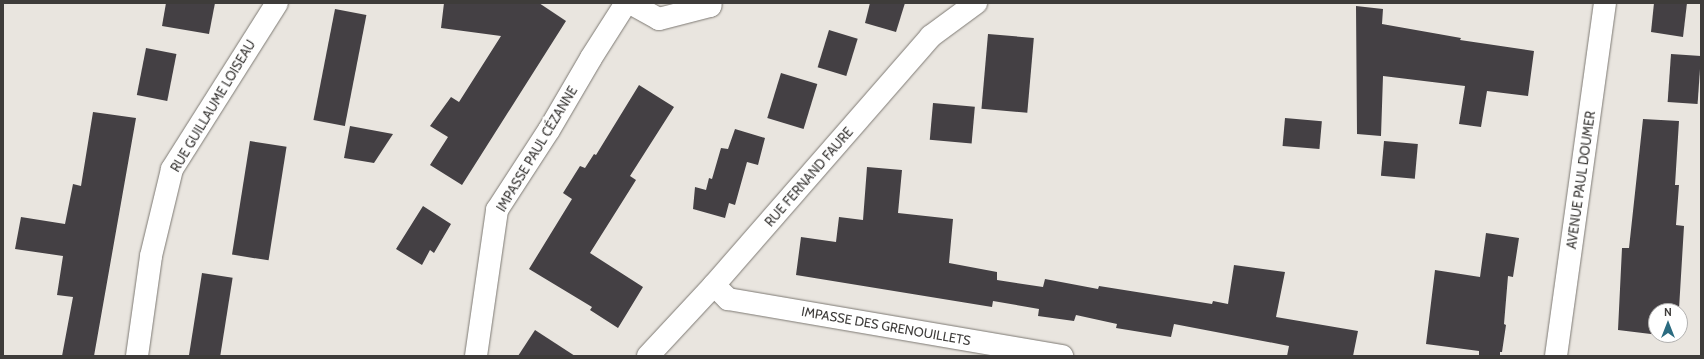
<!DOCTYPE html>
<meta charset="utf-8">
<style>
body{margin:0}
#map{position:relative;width:1704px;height:359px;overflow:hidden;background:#e9e5df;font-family:Cabin,sans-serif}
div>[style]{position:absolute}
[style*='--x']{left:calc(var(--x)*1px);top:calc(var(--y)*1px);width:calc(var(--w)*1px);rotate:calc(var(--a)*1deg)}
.building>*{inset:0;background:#444044;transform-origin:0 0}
.roads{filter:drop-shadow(0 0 1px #7d7973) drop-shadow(0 0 1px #7d7973)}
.minor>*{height:22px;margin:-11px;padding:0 11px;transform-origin:11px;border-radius:11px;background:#fff}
.major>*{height:22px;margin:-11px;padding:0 11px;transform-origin:11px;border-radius:11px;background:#fff}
span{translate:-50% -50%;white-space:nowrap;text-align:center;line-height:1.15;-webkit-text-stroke:4px #fff;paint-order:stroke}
.street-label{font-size:13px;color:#3e3c3a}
.frame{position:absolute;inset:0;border:4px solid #3e3c3a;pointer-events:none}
.north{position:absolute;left:1648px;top:303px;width:40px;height:40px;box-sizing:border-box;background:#fff;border:1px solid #b2b1b0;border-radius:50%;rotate:0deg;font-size:11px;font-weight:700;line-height:16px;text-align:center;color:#3e3c3a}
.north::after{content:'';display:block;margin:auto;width:14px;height:18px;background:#2b6b80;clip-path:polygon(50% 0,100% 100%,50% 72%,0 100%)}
</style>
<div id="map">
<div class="building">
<div style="clip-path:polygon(166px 3px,215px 3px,209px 34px,162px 26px)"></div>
<div style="clip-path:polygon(444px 3px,539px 3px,566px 21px,462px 185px,430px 165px,448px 137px,430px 126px,451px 97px,459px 102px,501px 36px,441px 28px)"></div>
<div style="clip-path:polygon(870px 3px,905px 3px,896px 32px,865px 23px)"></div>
<div style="clip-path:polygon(1654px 3px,1687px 3px,1683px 37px,1651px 32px)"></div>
<div style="clip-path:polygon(1356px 6px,1383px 9px,1382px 24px,1461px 38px,1460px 40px,1534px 51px,1528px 96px,1487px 91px,1481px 127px,1459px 124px,1465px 86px,1383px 76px,1381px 136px,1357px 134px)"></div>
<div style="left:335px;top:9px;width:32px;height:113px;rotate:11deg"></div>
<div style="left:829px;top:30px;width:30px;height:39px;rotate:17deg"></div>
<div style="left:988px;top:34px;width:46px;height:75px;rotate:5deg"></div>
<div style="left:146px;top:48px;width:31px;height:48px;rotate:11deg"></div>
<div style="left:1671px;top:54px;width:30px;height:48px;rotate:4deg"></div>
<div style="left:781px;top:73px;width:38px;height:47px;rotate:17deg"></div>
<div style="clip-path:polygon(639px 85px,674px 107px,630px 176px,636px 180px,590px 253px,643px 287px,618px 328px,590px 310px,592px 307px,529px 269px,572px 199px,563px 193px,580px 166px,585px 168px,594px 154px,596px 155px)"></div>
<div style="left:933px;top:103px;width:42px;height:37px;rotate:5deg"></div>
<div style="clip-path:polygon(93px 112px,136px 118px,94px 356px,62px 356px,73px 297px,57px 295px,63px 256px,15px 249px,21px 217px,65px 224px,73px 184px,81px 186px)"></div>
<div style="left:1285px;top:118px;width:37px;height:28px;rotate:5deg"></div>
<div style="clip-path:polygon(1643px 119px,1679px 121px,1675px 185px,1679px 185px,1676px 225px,1684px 226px,1679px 309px,1678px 311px,1656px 311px,1656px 335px,1659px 335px,1618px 330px,1622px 248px,1629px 248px)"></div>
<div style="clip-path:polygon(350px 126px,393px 134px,374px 163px,344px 158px)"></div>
<div style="clip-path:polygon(735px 129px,765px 138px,758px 165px,747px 162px,735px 205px,729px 203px,725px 218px,693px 209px,695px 187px,706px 190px,709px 178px,712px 179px,721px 148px,728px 149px)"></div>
<div style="left:250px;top:141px;width:37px;height:115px;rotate:9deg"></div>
<div style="left:1384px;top:141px;width:34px;height:35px;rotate:5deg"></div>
<div style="clip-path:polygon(867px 167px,902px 170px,898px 213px,953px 219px,949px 263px,997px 272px,997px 280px,1043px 287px,1045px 279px,1098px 289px,1099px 286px,1212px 304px,1213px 301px,1228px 304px,1234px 265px,1285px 272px,1276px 317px,1358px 331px,1353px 356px,1287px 356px,1289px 346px,1174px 324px,1171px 337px,1116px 328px,1117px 324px,1076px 315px,1074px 321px,1038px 316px,1039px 309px,993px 301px,992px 307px,796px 275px,801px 237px,836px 242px,839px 217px,863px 220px)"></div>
<div style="clip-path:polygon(423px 206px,451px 224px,434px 253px,430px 250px,422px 265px,396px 249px)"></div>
<div style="clip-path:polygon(1486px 233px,1519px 238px,1513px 277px,1508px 276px,1504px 324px,1506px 325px,1502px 352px,1500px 352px,1500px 356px,1479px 356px,1479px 351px,1426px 344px,1435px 270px,1480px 277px)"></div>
<div style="left:202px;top:273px;width:31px;height:84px;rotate:9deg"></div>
<div style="clip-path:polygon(535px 330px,575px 356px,518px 356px)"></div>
</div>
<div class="roads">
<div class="minor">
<div style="--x:630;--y:3;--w:33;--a:29"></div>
<div style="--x:659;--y:19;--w:53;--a:-14.3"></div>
<div style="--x:710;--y:6;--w:3;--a:-72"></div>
<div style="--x:714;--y:285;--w:20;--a:45"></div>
<div style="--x:728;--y:299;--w:339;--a:9.7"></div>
<div style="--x:137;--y:356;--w:101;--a:-82"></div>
<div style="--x:151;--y:256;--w:89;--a:-76.4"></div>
<div style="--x:172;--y:169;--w:196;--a:-57.7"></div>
<div style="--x:476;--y:356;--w:148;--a:-81.8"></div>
<div style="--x:497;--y:210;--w:95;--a:-57"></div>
<div style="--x:549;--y:130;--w:83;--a:-59.7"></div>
<div style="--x:591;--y:58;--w:65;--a:-57.5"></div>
<div style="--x:648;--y:356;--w:97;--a:-47.1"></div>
<div style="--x:714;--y:285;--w:330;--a:-48.9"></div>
<div style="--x:931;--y:36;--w:56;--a:-36.3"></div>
</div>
<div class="major">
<div style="--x:1556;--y:356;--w:356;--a:-82.1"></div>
</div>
</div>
<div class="street-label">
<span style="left:213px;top:106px;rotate:-59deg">RUE GUILLAUME LOISEAU</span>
<span style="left:537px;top:149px;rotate:-59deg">IMPASSE PAUL CÉZANNE</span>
<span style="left:809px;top:177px;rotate:-49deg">RUE FERNAND FAURE</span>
<span style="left:1581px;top:180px;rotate:-82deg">AVENUE PAUL DOUMER</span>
<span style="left:886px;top:326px;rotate:10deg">IMPASSE DES GRENOUILLETS</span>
</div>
<div class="frame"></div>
<div class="north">N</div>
</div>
